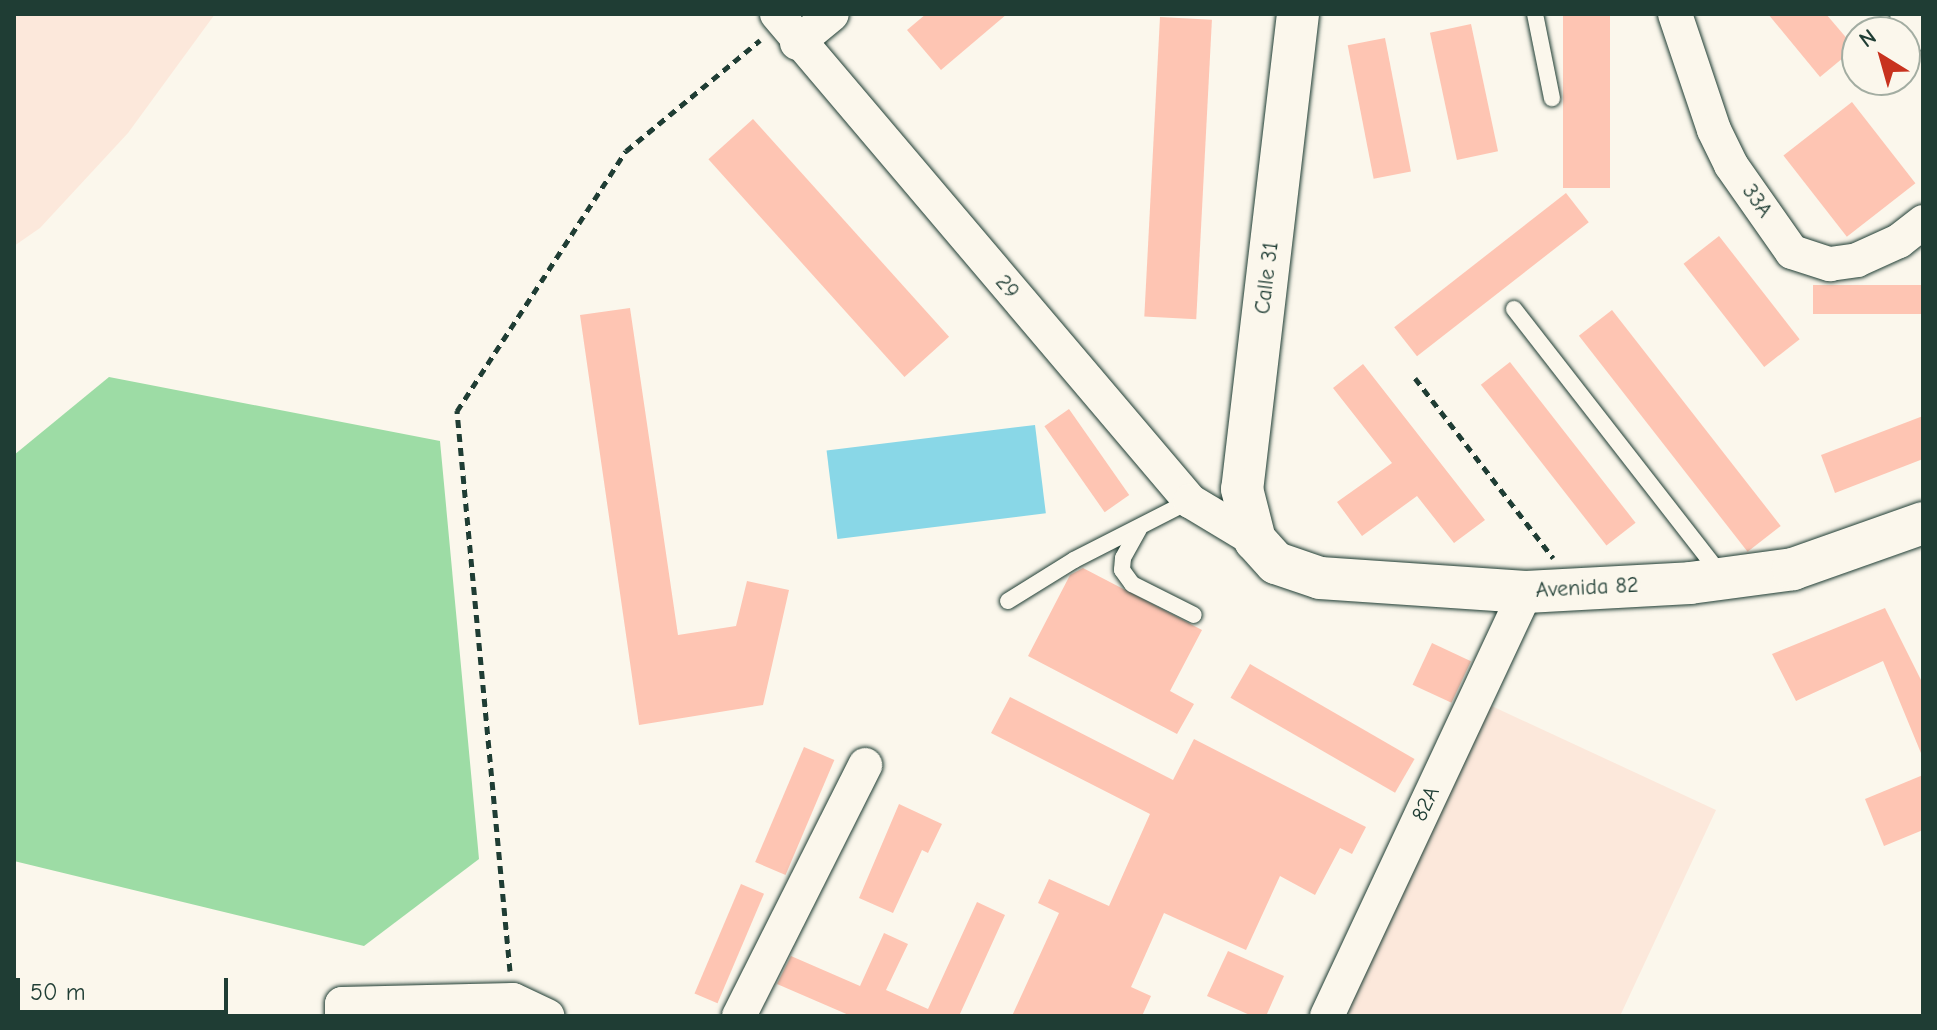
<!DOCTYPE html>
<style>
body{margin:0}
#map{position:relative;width:1937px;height:1030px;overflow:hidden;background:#fbf7ec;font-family:"Comic Neue",sans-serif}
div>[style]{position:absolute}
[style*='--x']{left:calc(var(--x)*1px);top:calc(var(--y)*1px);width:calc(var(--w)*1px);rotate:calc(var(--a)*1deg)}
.built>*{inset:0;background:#fce8db}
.green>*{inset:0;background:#9ddca5}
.water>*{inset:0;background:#89d7e7;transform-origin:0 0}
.building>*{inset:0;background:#fec5b3;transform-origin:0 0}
.path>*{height:5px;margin-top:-2.5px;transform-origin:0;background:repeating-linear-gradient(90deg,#1f3d34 0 8px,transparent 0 14px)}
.roads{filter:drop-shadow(0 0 2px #1f3d34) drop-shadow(0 0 2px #1f3d34)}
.service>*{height:16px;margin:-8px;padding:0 8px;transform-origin:8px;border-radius:8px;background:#fbf7ec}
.minor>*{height:34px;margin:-17px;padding:0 17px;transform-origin:17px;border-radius:17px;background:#fbf7ec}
.tertiary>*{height:42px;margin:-21px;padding:0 21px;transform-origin:21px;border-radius:21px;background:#fbf7ec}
span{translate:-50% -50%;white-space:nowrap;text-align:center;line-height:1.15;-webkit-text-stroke:6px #fbf7ec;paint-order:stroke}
.street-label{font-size:22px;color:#1f3d34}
.frame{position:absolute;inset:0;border:16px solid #1f3d34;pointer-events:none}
.north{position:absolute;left:1841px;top:16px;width:80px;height:80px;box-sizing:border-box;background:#fbf7ec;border:2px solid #a3ada2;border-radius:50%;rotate:323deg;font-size:22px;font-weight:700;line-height:32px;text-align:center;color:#1f3d34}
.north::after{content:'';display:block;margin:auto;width:28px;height:36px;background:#c8321e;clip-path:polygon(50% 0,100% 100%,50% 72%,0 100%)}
.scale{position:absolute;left:16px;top:978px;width:212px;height:36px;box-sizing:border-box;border:4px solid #1f3d34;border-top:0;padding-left:10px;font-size:24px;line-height:28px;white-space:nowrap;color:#1f3d34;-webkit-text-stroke:6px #fbf7ec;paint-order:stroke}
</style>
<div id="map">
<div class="built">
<div style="clip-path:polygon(14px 14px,215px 14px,128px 133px,40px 228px,14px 246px)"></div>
<div style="clip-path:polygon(1483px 702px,1716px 810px,1620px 1016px,1337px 1016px)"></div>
</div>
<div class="green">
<div style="clip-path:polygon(109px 377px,440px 441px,479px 859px,364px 946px,14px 861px,14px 455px)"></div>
</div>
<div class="water">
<div style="left:1035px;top:425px;width:89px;height:210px;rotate:83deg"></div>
</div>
<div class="building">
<div style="clip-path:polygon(926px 14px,1007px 14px,941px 70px,907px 30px)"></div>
<div style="left:1563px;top:14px;width:47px;height:174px"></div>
<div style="clip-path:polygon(1768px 14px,1826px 14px,1855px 48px,1820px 77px)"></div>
<div style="left:1160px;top:17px;width:52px;height:300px;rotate:3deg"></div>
<div style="left:1471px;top:24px;width:130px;height:42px;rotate:78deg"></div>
<div style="left:1385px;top:38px;width:136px;height:38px;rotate:79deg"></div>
<div style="left:1852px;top:102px;width:103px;height:87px;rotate:52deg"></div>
<div style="left:753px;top:119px;width:293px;height:60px;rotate:48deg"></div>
<div style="left:1566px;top:193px;width:37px;height:218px;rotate:52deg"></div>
<div style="left:1719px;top:236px;width:131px;height:45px;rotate:52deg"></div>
<div style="left:1923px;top:285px;width:29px;height:110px;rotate:90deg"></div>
<div style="clip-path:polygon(630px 308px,678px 635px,736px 626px,747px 581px,789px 590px,763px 705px,639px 725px,580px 315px)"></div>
<div style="left:1612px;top:310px;width:274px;height:42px;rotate:52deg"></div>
<div style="left:1510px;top:362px;width:204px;height:37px;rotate:52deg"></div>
<div style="clip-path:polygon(1363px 364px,1485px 520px,1454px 543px,1417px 496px,1362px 536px,1337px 502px,1392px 463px,1333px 388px)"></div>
<div style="left:1069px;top:409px;width:105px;height:30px;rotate:55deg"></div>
<div style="clip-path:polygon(1923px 416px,1923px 459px,1835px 493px,1821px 455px)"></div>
<div style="clip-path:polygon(1083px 568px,1202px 630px,1170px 691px,1194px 704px,1177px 734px,1028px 656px,1070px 575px)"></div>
<div style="clip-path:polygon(1885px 608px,1923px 684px,1923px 758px,1883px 661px,1796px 701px,1772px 654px)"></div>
<div style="left:1432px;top:643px;width:43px;height:46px;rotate:25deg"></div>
<div style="left:1250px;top:664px;width:190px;height:39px;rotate:30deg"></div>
<div style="clip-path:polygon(1010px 697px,1173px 780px,1194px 739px,1366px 827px,1352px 854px,1340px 848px,1315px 895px,1280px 876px,1246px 950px,1164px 913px,1131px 987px,1151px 996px,1142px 1016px,1012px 1016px,1059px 913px,1038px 903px,1049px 879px,1109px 906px,1150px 814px,991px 733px)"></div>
<div style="left:804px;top:747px;width:33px;height:125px;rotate:23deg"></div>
<div style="clip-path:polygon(1923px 775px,1923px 830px,1884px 846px,1865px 799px)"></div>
<div style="clip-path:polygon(899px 804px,942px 824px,928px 853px,922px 850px,893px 913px,859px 898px)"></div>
<div style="left:741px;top:884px;width:25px;height:119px;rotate:23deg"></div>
<div style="clip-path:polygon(977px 902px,1005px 915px,959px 1016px,851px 1016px,777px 984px,791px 956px,860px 986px,884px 933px,908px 944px,886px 990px,928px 1009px)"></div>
<div style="clip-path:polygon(1228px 951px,1284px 976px,1266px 1016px,1252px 1016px,1207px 996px)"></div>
</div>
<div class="path">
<div style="--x:1415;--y:378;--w:227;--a:52.5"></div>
<div style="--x:510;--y:971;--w:563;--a:-95.41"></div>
<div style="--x:457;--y:411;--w:310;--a:-57"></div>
<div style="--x:626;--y:151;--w:174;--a:-39.6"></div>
</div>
<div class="roads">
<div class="service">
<div style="--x:1535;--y:14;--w:86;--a:78.6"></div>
<div style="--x:1514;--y:309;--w:338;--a:52.1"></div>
<div style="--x:1139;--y:529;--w:33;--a:119"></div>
<div style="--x:1123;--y:558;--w:12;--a:95"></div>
<div style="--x:1122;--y:570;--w:17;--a:54"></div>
<div style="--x:1132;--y:584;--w:69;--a:26.6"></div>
<div style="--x:1008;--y:601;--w:78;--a:-31.8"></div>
<div style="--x:1074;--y:560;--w:130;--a:-27"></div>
</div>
<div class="minor">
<div style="--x:777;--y:14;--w:639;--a:49.7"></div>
<div style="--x:1190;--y:501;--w:76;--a:31"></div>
<div style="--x:1675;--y:14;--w:122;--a:71.4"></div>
<div style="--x:1714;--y:130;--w:39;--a:64"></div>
<div style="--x:1731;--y:165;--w:106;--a:55"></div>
<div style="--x:1792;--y:252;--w:40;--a:18"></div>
<div style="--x:1830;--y:264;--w:27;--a:-8"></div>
<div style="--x:1857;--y:260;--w:46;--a:-24.3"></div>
<div style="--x:1899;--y:241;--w:31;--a:-38"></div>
<div style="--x:1907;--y:14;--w:25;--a:50"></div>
<div style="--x:797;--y:43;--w:45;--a:-39.6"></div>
<div style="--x:342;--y:1016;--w:12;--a:-90"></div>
<div style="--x:342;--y:1004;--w:171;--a:-1.3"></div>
<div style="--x:513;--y:1000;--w:38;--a:25"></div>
<div style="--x:739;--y:1016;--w:281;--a:-63.3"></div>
<div style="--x:1327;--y:1016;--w:468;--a:-64.9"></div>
</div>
<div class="tertiary">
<div style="--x:1298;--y:14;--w:478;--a:96.7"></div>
<div style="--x:1242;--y:489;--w:53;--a:75.7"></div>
<div style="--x:1255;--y:540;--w:31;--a:48"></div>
<div style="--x:1276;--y:563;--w:46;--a:18.8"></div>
<div style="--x:1320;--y:578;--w:206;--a:3.9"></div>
<div style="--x:1526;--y:592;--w:164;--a:-3.1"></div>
<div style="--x:1690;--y:583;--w:104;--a:-7.7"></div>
<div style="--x:1793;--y:569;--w:138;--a:-19.5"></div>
</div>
</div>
<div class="street-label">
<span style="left:1757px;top:201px;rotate:55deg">33A</span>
<span style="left:1267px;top:278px;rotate:-83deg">Calle 31</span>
<span style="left:1007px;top:287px;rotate:49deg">29</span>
<span style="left:1587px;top:588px;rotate:-3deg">Avenida 82</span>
<span style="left:1426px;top:804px;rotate:-65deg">82A</span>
</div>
<div class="frame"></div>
<div class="north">N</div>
<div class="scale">50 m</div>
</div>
